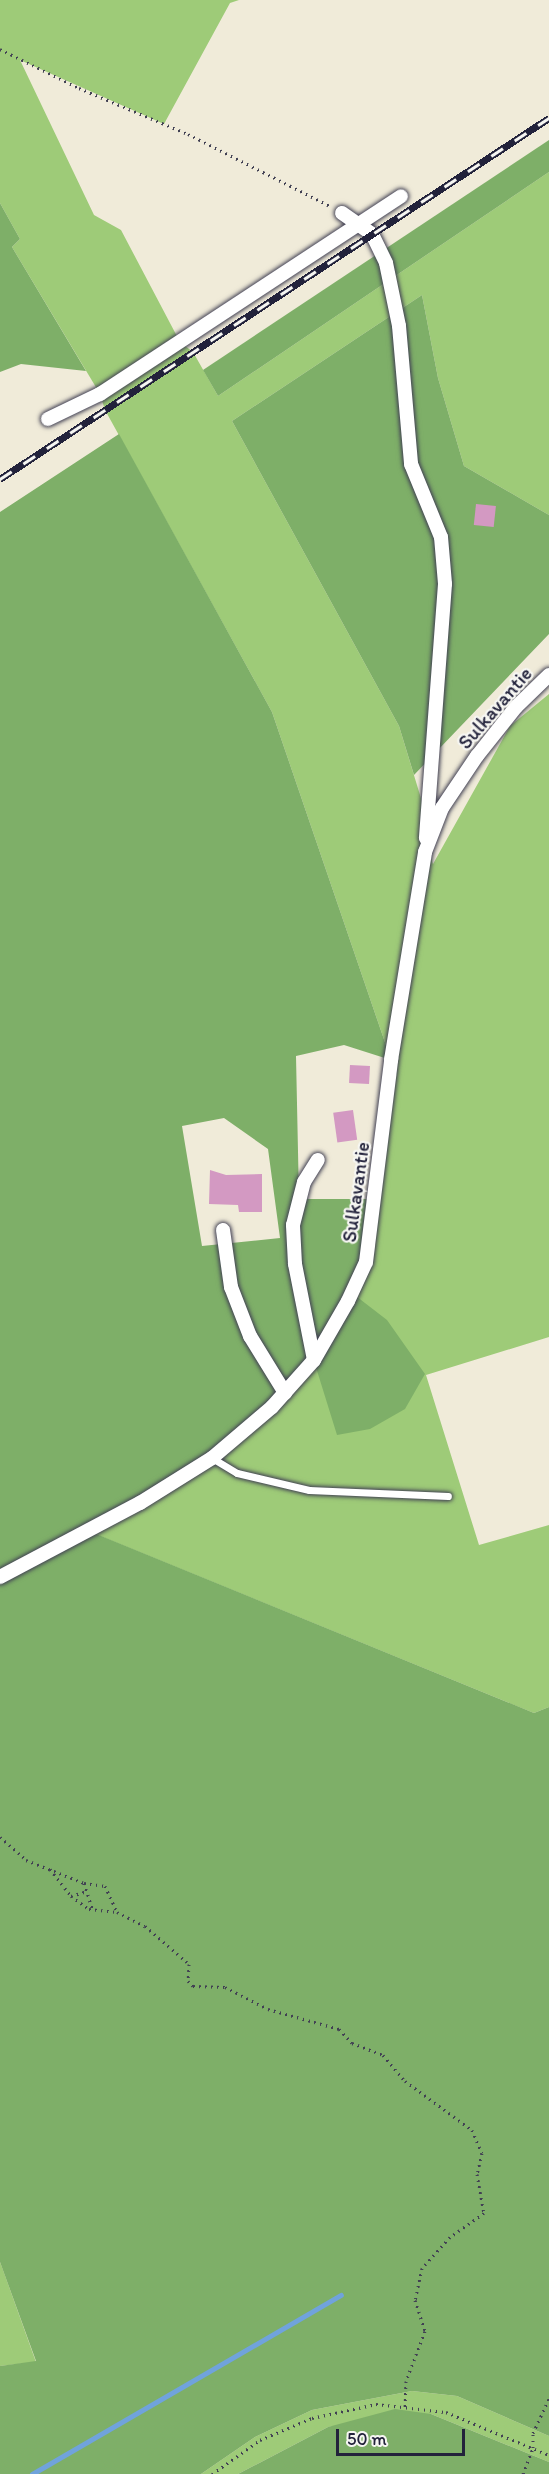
<!DOCTYPE html>
<style>
body{margin:0}
#map{position:relative;width:549px;height:2474px;overflow:hidden;background:#f0ebd9;font-family:Itim,sans-serif}
div>[style]{position:absolute}
[style*='--x']{left:calc(var(--x)*1px);top:calc(var(--y)*1px);width:calc(var(--w)*1px);rotate:calc(var(--a)*1deg)}
.green>*{inset:0;background:#9ecb78}
.forest>*{inset:0;background:#7eaf68}
.stream>*{height:5px;margin:-2.5px;padding:0 2.5px;transform-origin:2.5px;border-radius:2.5px;background:#70a3dc}
.building>*{inset:0;background:#d399c2;transform-origin:0 0}
.path>*{height:3px;margin-top:-1.5px;transform-origin:0;background:repeating-linear-gradient(90deg,#414053 0 1.5px,transparent 0 6px)}
.roads{filter:drop-shadow(0 0 2px #414053) drop-shadow(0 0 2px #414053)}
.lane>*{height:7px;margin:-3.5px;padding:0 3.5px;transform-origin:3.5px;border-radius:3.5px;background:#fff}
.street>*{height:14px;margin:-7px;padding:0 7px;transform-origin:7px;border-radius:7px;background:#fff}
.rail>*{height:7px;margin-top:-3.5px;transform-origin:0;background:repeating-linear-gradient(90deg,#f6f6f2 0 14px,#22223b 0 28px);box-sizing:border-box;border-block:2px solid #22223b}
span{translate:-50% -50%;white-space:nowrap;text-align:center;line-height:1.15;-webkit-text-stroke:4.5px #f6f6f2;paint-order:stroke}
.street-label{font-size:20px;color:#22223b}
.scale{position:absolute;left:336px;top:2429px;width:129px;height:27px;box-sizing:border-box;border:3px solid #22223b;border-top:0;padding-left:8px;font-size:18px;line-height:21px;white-space:nowrap;color:#22223b;-webkit-text-stroke:4px #f6f6f2;paint-order:stroke}
</style>
<div id="map">
<div class="green">
<div style="clip-path:polygon(0 0,239px 0,230px 3px,164px 124px,20px 60px,94px 215px,121px 230px,180px 342px,193px 352px,218px 396px,549px 172px,549px 515px,464px 466px,438px 378px,422px 295px,232px 421px,399px 726px,427px 818px,425px 842px,433px 864px,510px 726px,549px 694px,549px 1337px,426px 1375px,479px 1545px,549px 1525px,549px 1707px,534px 1713px,88px 1531px,352px 1293px,391px 1060px,272px 712px,105px 410px,100px 394px,12px 247px,20px 239px,0 203px)"></div>
<div style="clip-path:polygon(0 2262px,3px 2270px,36px 2362px,0 2366px)"></div>
<div style="clip-path:polygon(412px 2391px,457px 2396px,549px 2436px,549px 2462px,431px 2414px,328px 2427px,238px 2474px,201px 2474px,255px 2437px,312px 2410px)"></div>
</div>
<div class="forest">
<div style="clip-path:polygon(549px 140px,549px 172px,218px 396px,203px 370px)"></div>
<div style="clip-path:polygon(0 203px,20px 239px,12px 247px,86px 371px,21px 364px,0 372px)"></div>
<div style="clip-path:polygon(422px 295px,438px 378px,464px 466px,549px 515px,549px 634px,414px 775px,399px 726px,232px 421px)"></div>
<div style="clip-path:polygon(evenodd,119px 434px,272px 712px,391px 1060px,344px 1045px,296px 1056px,299px 1199px,375px 1199px,352px 1293px,387px 1320px,425px 1374px,405px 1409px,370px 1429px,337px 1435px,314px 1361px,237px 1437px,89px 1531px,534px 1713px,549px 1707px,549px 2436px,457px 2396px,412px 2391px,312px 2410px,255px 2437px,201px 2474px,0 2474px,0 2366px,36px 2361px,0 2262px,0 512px,119px 434px,224px 1118px,268px 1149px,280px 1238px,202px 1246px,182px 1126px,224px 1118px)"></div>
<div style="clip-path:polygon(395px 2409px,431px 2414px,549px 2462px,549px 2474px,238px 2474px,328px 2427px)"></div>
</div>
<div class="stream">
<div style="--x:32;--y:2474;--w:357;--a:-30.1"></div>
</div>
<div class="building">
<div style="left:476px;top:504px;width:20px;height:21px;rotate:6deg"></div>
<div style="left:350px;top:1065px;width:20px;height:18px;rotate:3deg"></div>
<div style="left:353px;top:1110px;width:30px;height:20px;rotate:82deg"></div>
<div style="clip-path:polygon(210px 1170px,226px 1175px,262px 1174px,262px 1212px,239px 1212px,238px 1205px,209px 1204px)"></div>
</div>
<div class="path">
<div style="--x:0;--y:49;--w:88;--a:26.3"></div>
<div style="--x:79;--y:88;--w:118;--a:22.9"></div>
<div style="--x:188;--y:134;--w:159;--a:26.9"></div>
<div style="--x:0;--y:1837;--w:35;--a:41"></div>
<div style="--x:26;--y:1860;--w:62;--a:21.6"></div>
<div style="--x:84;--y:1883;--w:21;--a:8"></div>
<div style="--x:105;--y:1886;--w:29;--a:65"></div>
<div style="--x:117;--y:1912;--w:31;--a:27"></div>
<div style="--x:145;--y:1926;--w:58;--a:40.8"></div>
<div style="--x:189;--y:1964;--w:17;--a:93"></div>
<div style="--x:188;--y:1981;--w:7;--a:45"></div>
<div style="--x:193;--y:1986;--w:32;--a:2"></div>
<div style="--x:225;--y:1987;--w:48;--a:27.1"></div>
<div style="--x:268;--y:2009;--w:74;--a:15.7"></div>
<div style="--x:339;--y:2029;--w:19;--a:47"></div>
<div style="--x:352;--y:2043;--w:33;--a:21"></div>
<div style="--x:383;--y:2055;--w:34;--a:50"></div>
<div style="--x:405;--y:2081;--w:83;--a:36.2"></div>
<div style="--x:472;--y:2130;--w:25;--a:67"></div>
<div style="--x:482;--y:2153;--w:22;--a:103"></div>
<div style="--x:477;--y:2174;--w:40;--a:80"></div>
<div style="--x:484;--y:2213;--w:42;--a:144.8"></div>
<div style="--x:450;--y:2237;--w:42;--a:132.1"></div>
<div style="--x:422;--y:2268;--w:33;--a:102"></div>
<div style="--x:415;--y:2300;--w:33;--a:72"></div>
<div style="--x:425;--y:2331;--w:53;--a:110.8"></div>
<div style="--x:406;--y:2381;--w:26;--a:92"></div>
<div style="--x:50;--y:1869;--w:34;--a:52"></div>
<div style="--x:71;--y:1896;--w:22;--a:36"></div>
<div style="--x:89;--y:1909;--w:28;--a:6"></div>
<div style="--x:84;--y:1883;--w:28;--a:72"></div>
<div style="--x:71;--y:1896;--w:17;--a:-17"></div>
<div style="--x:212;--y:2474;--w:59;--a:-35.3"></div>
<div style="--x:260;--y:2440;--w:56;--a:-22.9"></div>
<div style="--x:312;--y:2418;--w:66;--a:-12.3"></div>
<div style="--x:376;--y:2404;--w:70;--a:6.5"></div>
<div style="--x:446;--y:2412;--w:112;--a:22.7"></div>
<div style="--x:523;--y:2474;--w:28;--a:-69"></div>
<div style="--x:533;--y:2448;--w:15;--a:-90"></div>
<div style="--x:533;--y:2433;--w:38;--a:-65"></div>
</div>
<div class="roads">
<div class="lane">
<div style="--x:212;--y:1458;--w:29;--a:31"></div>
<div style="--x:237;--y:1473;--w:74;--a:13.3"></div>
<div style="--x:309;--y:1490;--w:139;--a:2.5"></div>
</div>
<div class="street">
<div style="--x:342;--y:213;--w:37;--a:35"></div>
<div style="--x:372;--y:234;--w:32;--a:64"></div>
<div style="--x:386;--y:263;--w:64;--a:78.3"></div>
<div style="--x:399;--y:326;--w:139;--a:85"></div>
<div style="--x:411;--y:464;--w:79;--a:67.7"></div>
<div style="--x:441;--y:537;--w:47;--a:85.1"></div>
<div style="--x:445;--y:584;--w:255;--a:94.3"></div>
<div style="--x:48;--y:419;--w:58;--a:-25.7"></div>
<div style="--x:100;--y:394;--w:360;--a:-33.3"></div>
<div style="--x:223;--y:1230;--w:58;--a:82"></div>
<div style="--x:231;--y:1287;--w:53;--a:68.8"></div>
<div style="--x:250;--y:1336;--w:67;--a:58.4"></div>
<div style="--x:314;--y:1360;--w:98;--a:-101.2"></div>
<div style="--x:295;--y:1264;--w:39;--a:-93"></div>
<div style="--x:293;--y:1225;--w:44;--a:-75.7"></div>
<div style="--x:304;--y:1182;--w:26;--a:-58"></div>
<div style="--x:0;--y:1577;--w:158;--a:-27.9"></div>
<div style="--x:140;--y:1503;--w:85;--a:-32"></div>
<div style="--x:212;--y:1458;--w:79;--a:-40.4"></div>
<div style="--x:272;--y:1407;--w:63;--a:-48.2"></div>
<div style="--x:314;--y:1360;--w:68;--a:-60"></div>
<div style="--x:348;--y:1301;--w:43;--a:-65.2"></div>
<div style="--x:366;--y:1262;--w:204;--a:-82.9"></div>
<div style="--x:391;--y:1060;--w:211;--a:-80.7"></div>
<div style="--x:425;--y:852;--w:47;--a:-68.9"></div>
<div style="--x:442;--y:808;--w:63;--a:-56.1"></div>
<div style="--x:477;--y:756;--w:63;--a:-51.5"></div>
<div style="--x:516;--y:707;--w:46;--a:-44.1"></div>
</div>
</div>
<div class="rail">
<div style="--x:0;--y:479;--w:657;--a:-33.33"></div>
</div>
<div class="street-label">
<span style="left:495px;top:708px;rotate:-49deg">Sulkavantie</span>
<span style="left:356px;top:1192px;rotate:-82deg">Sulkavantie</span>
</div>
<div class="scale">50 m</div>
</div>
